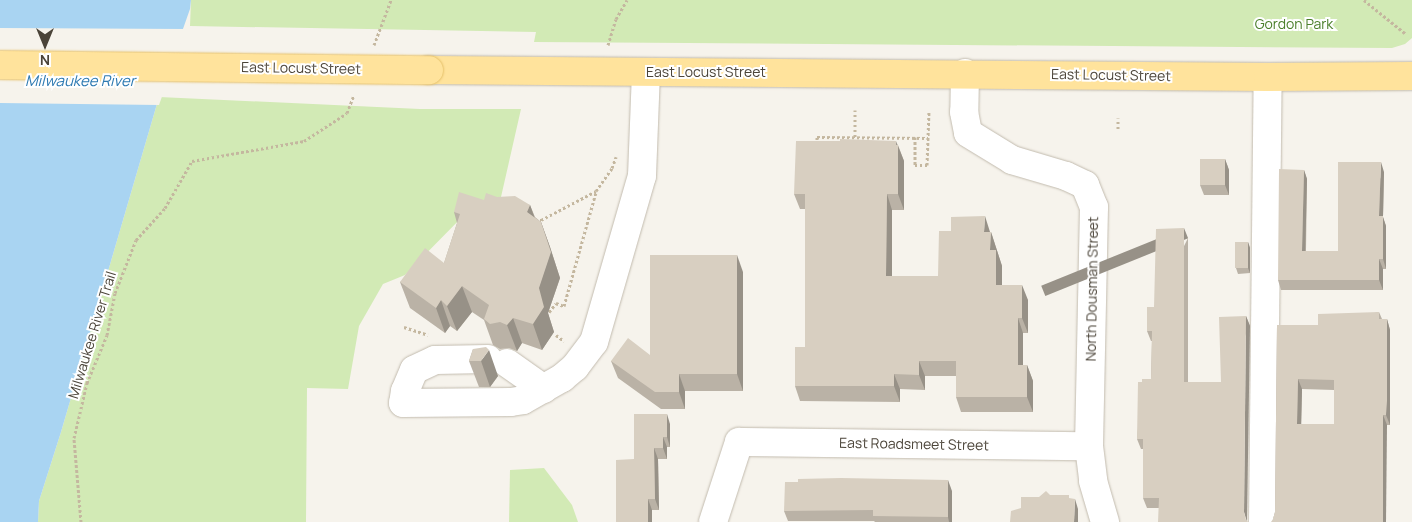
<!DOCTYPE html>
<style>
body{margin:0}
#map{position:relative;width:1412px;height:522px;overflow:hidden;background:#f6f3ec;font-family:Manrope,sans-serif}
div>[style]{position:absolute}
[style*='--x']{left:calc(var(--x)*1px);top:calc(var(--y)*1px);width:calc(var(--w)*1px);rotate:calc(var(--a)*1deg)}
.green>*{inset:0;background:#d2eab5}
.water>*{inset:0;background:#a9d4f2}
.pier>*{inset:0;background:#f6f3ec}
.path>*{height:3px;margin-top:-1.5px;transform-origin:0;background:repeating-linear-gradient(90deg,#c4b79f 0 2.5px,transparent 0 5px)}
.roads{filter:drop-shadow(0 0 1px #c2bbae) drop-shadow(0 0 1px #c2bbae)}
.minor>*{height:28px;margin:-14px;padding:0 14px;transform-origin:14px;border-radius:14px;background:#fff}
.major>*{height:28px;margin:-14px;padding:0 14px;transform-origin:14px;border-radius:14px;background:#ffe39c}
.bridges{filter:drop-shadow(0 0 1px #e6c16a) drop-shadow(0 0 1px #e6c16a)}
.major-bridge>*{height:28px;margin:-14px;padding:0 14px;transform-origin:14px;border-radius:14px;background:#ffe39c}
.wall>*{inset:0;background:#bab2a6}
.shaded-wall>*{inset:0;background:#979187;transform-origin:0 0}
.building>*{inset:0;background:#d8cfc1;transform-origin:0 0}
span{translate:-50% -50%;white-space:nowrap;text-align:center;line-height:1.15;-webkit-text-stroke:4px #fff;paint-order:stroke}
.park-label{font-size:14px;color:#4a7f2a}
.street-label{font-size:14px;color:#4b4439}
.water-label{font-size:15px;color:#2e7ab2;font-style:italic}
.north{position:absolute;left:20px;top:20px;width:50px;height:50px;-webkit-text-stroke:4px #fff;paint-order:stroke;rotate:180deg;font-size:14px;font-weight:700;line-height:20px;text-align:center;color:#4b4439}
.north::after{content:'';display:block;margin:auto;width:18px;height:22px;background:#4b4439;clip-path:polygon(50% 0,100% 100%,50% 72%,0 100%)}
</style>
<div id="map">
<div class="green">
<div style="clip-path:polygon(191px 0,1412px 0,1412px 38px,1405px 44px,1392px 48px,534px 42px,536px 32px,190px 26px)"></div>
<div style="clip-path:polygon(159px 97px,420px 109px,521px 109px,501px 197px,469px 210px,405px 275px,383px 284px,359px 326px,348px 389px,307px 388px,306px 522px,38px 522px,39px 501px,61px 432px)"></div>
<div style="clip-path:polygon(544px 468px,572px 505px,578px 522px,509px 522px,510px 470px)"></div>
</div>
<div class="water">
<div style="clip-path:polygon(0 0,191px 0,190px 9px,159px 97px,61px 432px,39px 501px,38px 522px,0 522px)"></div>
</div>
<div class="pier">
<div style="clip-path:polygon(0 28px,186px 29px,159px 105px,0 103px)"></div>
</div>
<div class="path">
<div style="--x:1364;--y:0;--w:54;--a:39"></div>
<div style="--x:374;--y:45;--w:48;--a:-69.3"></div>
<div style="--x:608;--y:45;--w:27;--a:-73"></div>
<div style="--x:616;--y:19;--w:22;--a:-60"></div>
<div style="--x:1118;--y:129;--w:11;--a:-90"></div>
<div style="--x:855;--y:137;--w:27;--a:-90"></div>
<div style="--x:915;--y:137;--w:28;--a:90"></div>
<div style="--x:915;--y:165;--w:12;--a:0"></div>
<div style="--x:927;--y:165;--w:54;--a:-87.9"></div>
<div style="--x:817;--y:145;--w:8;--a:-90"></div>
<div style="--x:817;--y:137;--w:111;--a:0.5"></div>
<div style="--x:535;--y:220;--w:6;--a:0"></div>
<div style="--x:541;--y:220;--w:62;--a:-27.8"></div>
<div style="--x:596;--y:191;--w:28;--a:-55"></div>
<div style="--x:612;--y:168;--w:12;--a:-70"></div>
<div style="--x:546;--y:316;--w:16;--a:-52"></div>
<div style="--x:556;--y:303;--w:9;--a:21"></div>
<div style="--x:564;--y:306;--w:118;--a:-74.3"></div>
<div style="--x:404;--y:327;--w:25;--a:18"></div>
<div style="--x:556;--y:335;--w:10;--a:37"></div>
<div style="--x:81;--y:522;--w:84;--a:-94.8"></div>
<div style="--x:74;--y:438;--w:57;--a:-76.7"></div>
<div style="--x:87;--y:383;--w:52;--a:-67.4"></div>
<div style="--x:107;--y:335;--w:43;--a:-79.2"></div>
<div style="--x:115;--y:293;--w:57;--a:-68.4"></div>
<div style="--x:136;--y:240;--w:43;--a:-47.8"></div>
<div style="--x:165;--y:208;--w:54;--a:-60.1"></div>
<div style="--x:192;--y:161;--w:114;--a:-10.1"></div>
<div style="--x:304;--y:141;--w:51;--a:-33.1"></div>
<div style="--x:347;--y:113;--w:19;--a:-69"></div>
</div>
<div class="roads">
<div class="minor">
<div style="--x:965;--y:73;--w:39;--a:91"></div>
<div style="--x:964;--y:112;--w:21;--a:79"></div>
<div style="--x:968;--y:133;--w:52;--a:31.5"></div>
<div style="--x:1012;--y:160;--w:56;--a:16.5"></div>
<div style="--x:1066;--y:176;--w:21;--a:25"></div>
<div style="--x:1085;--y:185;--w:24;--a:68"></div>
<div style="--x:1094;--y:207;--w:239;--a:91.2"></div>
<div style="--x:1089;--y:446;--w:35;--a:83"></div>
<div style="--x:1093;--y:481;--w:43;--a:73.7"></div>
<div style="--x:488;--y:359;--w:53;--a:178.9"></div>
<div style="--x:435;--y:360;--w:23;--a:155"></div>
<div style="--x:414;--y:370;--w:23;--a:113"></div>
<div style="--x:405;--y:391;--w:12;--a:99"></div>
<div style="--x:403;--y:403;--w:108;--a:-0.5"></div>
<div style="--x:511;--y:402;--w:12;--a:-9"></div>
<div style="--x:523;--y:400;--w:45;--a:-29.4"></div>
<div style="--x:562;--y:378;--w:17;--a:-40"></div>
<div style="--x:575;--y:367;--w:31;--a:-53"></div>
<div style="--x:594;--y:342;--w:173;--a:-73.9"></div>
<div style="--x:642;--y:176;--w:104;--a:-87.8"></div>
<div style="--x:507;--y:363;--w:45;--a:35.1"></div>
<div style="--x:713;--y:522;--w:84;--a:-72"></div>
<div style="--x:739;--y:442;--w:350;--a:0.7"></div>
<div style="--x:1263;--y:522;--w:445;--a:-89.4"></div>
</div>
<div class="major">
<div style="--x:429;--y:70;--w:839;--a:0.48"></div>
<div style="--x:1268;--y:77;--w:144;--a:-0.4"></div>
</div>
</div>
<div class="bridges">
<div class="major-bridge">
<div style="--x:0;--y:65;--w:429;--a:0.7"></div>
</div>
</div>
<div class="wall">
<div style="clip-path:polygon(840px 141px,898px 145px,904px 161px,904px 210px,892px 210px,892px 276px,938px 276px,991px 232px,1002px 266px,1002px 285px,1028px 300px,1028px 333px,1023px 333px,1023px 365px,1027px 365px,1033px 381px,1033px 412px,961px 412px,956px 397px,956px 376px,925px 376px,925px 390px,900px 389px,900px 402px,800px 401px,795px 386px,805px 347px,805px 209px,800px 209px,794px 194px)"></div>
<div style="clip-path:polygon(1225px 159px,1229px 170px,1229px 195px,1204px 195px,1200px 185px)"></div>
<div style="clip-path:polygon(1304px 170px,1307px 179px,1306px 251px,1338px 251px,1384px 172px,1383px 217px,1386px 226px,1386px 269px,1383px 269px,1383px 290px,1281px 290px,1278px 280px)"></div>
<div style="clip-path:polygon(497px 197px,530px 205px,535px 217px,541px 222px,550px 247px,560px 278px,548px 313px,554px 332px,542px 350px,522px 343px,517px 351px,509px 348px,500px 349px,493px 345px,484px 320px,472px 312px,457px 331px,450px 326px,445px 333px,410px 308px,400px 282px,444px 263px,457px 223px,454px 212px)"></div>
<div style="clip-path:polygon(1188px 238px,1188px 382px,1221px 382px,1246px 316px,1250px 326px,1159px 508px,1147px 508px,1143px 498px,1143px 449px,1141px 449px,1137px 439px,1142px 382px,1151px 379px,1152px 341px,1151px 341px,1147px 331px,1154px 307px)"></div>
<div style="clip-path:polygon(1248px 242px,1250px 248px,1250px 273px,1238px 274px,1236px 268px)"></div>
<div style="clip-path:polygon(743px 272px,743px 391px,685px 391px,685px 409px,661px 409px,618px 378px,611px 361px,650px 355px)"></div>
<div style="clip-path:polygon(evenodd,1379px 312px,1382px 319px,1387px 319px,1390px 330px,1390px 425px,1387px 425px,1273px 519px,1275px 512px,1277px 325px,1318px 325px,1379px 312px,1302px 389px,1334px 390px,1334px 424px,1301px 424px,1302px 389px)"></div>
<div style="clip-path:polygon(473px 349px,498px 376px,490px 387px,479px 387px,469px 361px)"></div>
<div style="clip-path:polygon(670px 424px,670px 447px,667px 447px,667px 459px,658px 459px,659px 510px,652px 510px,652px 522px,616px 522px,634px 459px)"></div>
<div style="clip-path:polygon(952px 491px,952px 522px,875px 522px,874px 521px,788px 521px,784px 511px)"></div>
</div>
<div class="shaded-wall">
<div style="clip-path:polygon(896px 141px,904px 161px,904px 210px,898px 194px)"></div>
<div style="clip-path:polygon(1225px 159px,1229px 170px,1229px 195px,1225px 185px)"></div>
<div style="clip-path:polygon(1381px 162px,1384px 172px,1383px 217px,1386px 226px,1386px 269px,1383px 259px,1379px 216px)"></div>
<div style="clip-path:polygon(1304px 170px,1307px 179px,1305px 261px,1302px 251px)"></div>
<div style="clip-path:polygon(887px 194px,892px 210px,892px 291px,886px 276px)"></div>
<div style="clip-path:polygon(530px 205px,539px 230px,527px 212px)"></div>
<div style="clip-path:polygon(985px 216px,990px 232px,990px 248px,984px 232px)"></div>
<div style="clip-path:polygon(541px 222px,550px 247px,560px 278px,548px 313px,554px 332px,542px 350px,533px 324px)"></div>
<div style="left:1184px;top:228px;width:11px;height:154px;rotate:68deg"></div>
<div style="clip-path:polygon(991px 232px,1002px 266px,1002px 300px,996px 285px,990px 250px)"></div>
<div style="clip-path:polygon(1248px 242px,1250px 248px,1250px 273px,1248px 268px)"></div>
<div style="clip-path:polygon(737px 255px,743px 272px,743px 391px,737px 374px)"></div>
<div style="clip-path:polygon(1379px 259px,1383px 269px,1383px 290px,1379px 280px)"></div>
<div style="clip-path:polygon(1022px 285px,1028px 300px,1028px 333px,1022px 318px)"></div>
<div style="clip-path:polygon(462px 286px,472px 312px,457px 331px,447px 306px)"></div>
<div style="clip-path:polygon(441px 300px,450px 326px,445px 333px,436px 308px)"></div>
<div style="clip-path:polygon(1246px 316px,1250px 326px,1247px 522px,1244px 512px)"></div>
<div style="clip-path:polygon(513px 318px,522px 343px,517px 351px,507px 325px)"></div>
<div style="clip-path:polygon(1018px 318px,1023px 333px,1023px 381px,1018px 365px)"></div>
<div style="clip-path:polygon(1387px 319px,1390px 330px,1390px 425px,1386px 415px)"></div>
<div style="clip-path:polygon(489px 350px,498px 376px,490px 387px,481px 361px)"></div>
<div style="clip-path:polygon(919px 361px,925px 376px,925px 390px,919px 375px)"></div>
<div style="clip-path:polygon(1027px 365px,1033px 381px,1033px 412px,1027px 397px)"></div>
<div style="clip-path:polygon(679px 374px,685px 391px,685px 409px,679px 392px)"></div>
<div style="clip-path:polygon(894px 374px,900px 389px,900px 402px,894px 386px)"></div>
<div style="clip-path:polygon(1298px 379px,1302px 389px,1301px 434px,1297px 424px)"></div>
<div style="clip-path:polygon(667px 414px,670px 424px,670px 447px,667px 437px)"></div>
<div style="clip-path:polygon(1383px 415px,1387px 425px,1386px 522px,1383px 522px)"></div>
<div style="clip-path:polygon(663px 437px,667px 447px,667px 459px,663px 448px)"></div>
<div style="clip-path:polygon(654px 448px,658px 459px,659px 510px,655px 499px)"></div>
<div style="clip-path:polygon(948px 480px,952px 491px,952px 522px,949px 522px,948px 517px)"></div>
<div style="clip-path:polygon(648px 499px,652px 510px,652px 522px,648px 522px)"></div>
<div style="clip-path:polygon(1075px 499px,1078px 509px,1078px 522px,1074px 522px)"></div>
</div>
<div class="building">
<div style="clip-path:polygon(840px 139px,896px 141px,896px 145px,898px 145px,898px 194px,887px 194px,886px 276px,938px 276px,939px 231px,951px 231px,951px 217px,985px 216px,984px 232px,991px 232px,990px 250px,996px 250px,996px 285px,1022px 285px,1022px 318px,1018px 318px,1018px 365px,1027px 365px,1027px 397px,956px 397px,956px 361px,919px 361px,919px 375px,894px 374px,894px 386px,795px 386px,795px 347px,805px 347px,805px 194px,794px 194px,796px 141px,840px 141px)"></div>
<div style="left:1200px;top:159px;width:25px;height:26px"></div>
<div style="clip-path:polygon(1338px 162px,1381px 162px,1379px 216px,1383px 216px,1383px 259px,1379px 259px,1379px 280px,1278px 280px,1279px 169px,1304px 170px,1302px 251px,1338px 251px)"></div>
<div style="clip-path:polygon(459px 192px,484px 200px,486px 193px,497px 197px,515px 196px,530px 205px,527px 212px,541px 222px,551px 252px,539px 288px,544px 307px,533px 324px,513px 318px,507px 325px,500px 322px,490px 324px,484px 319px,489px 305px,462px 286px,447px 306px,441px 300px,436px 308px,400px 282px,425px 248px,444px 263px,460px 214px,454px 212px)"></div>
<div style="clip-path:polygon(1184px 228px,1184px 382px,1221px 382px,1219px 317px,1246px 316px,1244px 512px,1246px 520px,1248px 522px,1158px 522px,1159px 498px,1143px 498px,1143px 439px,1137px 439px,1138px 382px,1142px 382px,1142px 379px,1151px 379px,1152px 331px,1147px 331px,1147px 307px,1154px 307px,1156px 229px)"></div>
<div style="left:1248px;top:242px;width:26px;height:13px;rotate:90deg"></div>
<div style="clip-path:polygon(650px 255px,737px 255px,737px 374px,679px 374px,679px 392px,655px 392px,611px 361px,628px 338px,650px 355px)"></div>
<div style="clip-path:polygon(evenodd,1379px 312px,1379px 319px,1387px 319px,1387px 401px,1386px 415px,1383px 415px,1383px 522px,1271px 522px,1273px 519px,1275px 512px,1277px 325px,1318px 325px,1318px 314px,1379px 312px,1298px 379px,1334px 380px,1334px 424px,1297px 424px,1298px 379px)"></div>
<div style="clip-path:polygon(486px 347px,489px 350px,481px 361px,469px 361px,473px 349px)"></div>
<div style="clip-path:polygon(634px 414px,667px 414px,667px 437px,663px 437px,663px 448px,654px 448px,655px 499px,648px 499px,648px 522px,616px 522px,616px 460px,634px 459px)"></div>
<div style="clip-path:polygon(841px 478px,948px 480px,948px 517px,873px 516px,873px 510px,784px 511px,785px 482px,798px 482px,798px 479px)"></div>
<div style="clip-path:polygon(1046px 491px,1050px 495px,1069px 495px,1069px 498px,1075px 499px,1074px 522px,1010px 522px,1011px 511px,1021px 508px,1021px 497px,1039px 497px)"></div>
</div>
<div class="park-label">
<span style="left:1294px;top:24px">Gordon Park</span>
</div>
<div class="street-label">
<span style="left:301px;top:68px;rotate:1deg">East Locust Street</span>
<span style="left:706px;top:72px">East Locust Street</span>
<span style="left:1111px;top:75px;rotate:1deg">East Locust Street</span>
<span style="left:1092px;top:289px;rotate:-89deg">North Dousman Street</span>
<span style="left:92px;top:335px;rotate:-73deg">Milwaukee River Trail</span>
<span style="left:914px;top:444px;rotate:1deg">East Roadsmeet Street</span>
</div>
<div class="water-label">
<span style="left:80px;top:81px">Milwaukee River</span>
</div>
<div class="north">N</div>
</div>
